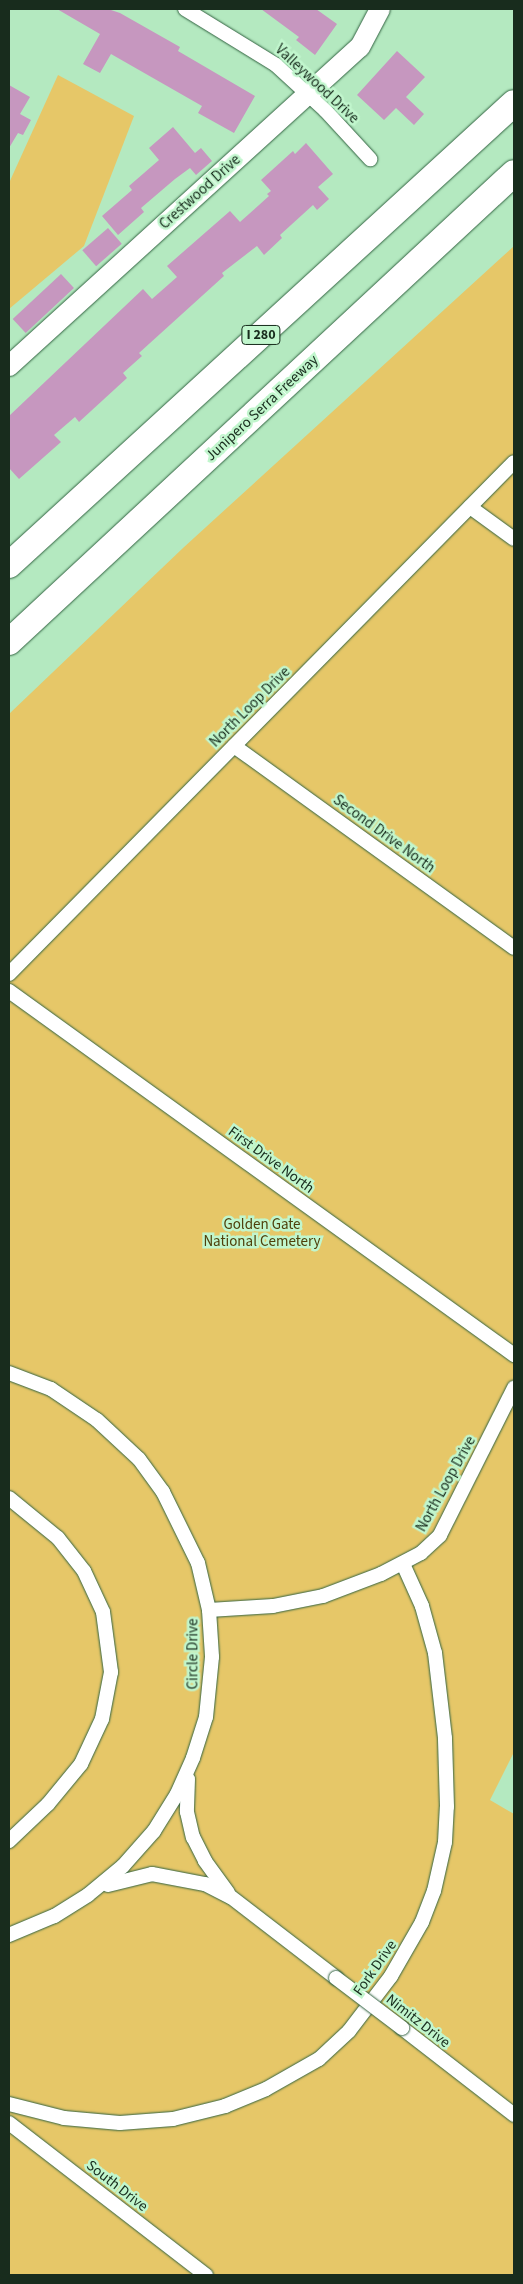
<!DOCTYPE html>
<style>
body{margin:0}
#map{position:relative;width:523px;height:2284px;overflow:hidden;background:#b4e9c0;font-family:"Source Sans 3",sans-serif}
div>[style]{position:absolute}
[style*='--x']{left:calc(var(--x)*1px);top:calc(var(--y)*1px);width:calc(var(--w)*1px);rotate:calc(var(--a)*1deg)}
.green>*{inset:0;background:#e6c768}
.building>*{inset:0;background:#c697bf;transform-origin:0 0}
.roads{filter:drop-shadow(0 0 1px #326341) drop-shadow(0 0 1px #326341)}
.street>*{height:14px;margin:-7px;padding:0 7px;transform-origin:7px;border-radius:7px;background:#fff}
.secondary>*{height:20px;margin:-10px;padding:0 10px;transform-origin:10px;border-radius:10px;background:#fff}
.highway>*{height:26px;margin:-13px;padding:0 13px;transform-origin:13px;border-radius:13px;background:#fff}
.bridges{filter:drop-shadow(0 0 1px #326341) drop-shadow(0 0 1px #326341)}
.street-bridge>*{height:14px;margin:-7px;padding:0 7px;transform-origin:7px;border-radius:7px;background:#fff}
span{translate:-50% -50%;white-space:nowrap;text-align:center;line-height:1.15;-webkit-text-stroke:5px #c1f6cd;paint-order:stroke}
.shield-label span{padding:1px 4px;background:#c1f6cd;border:1px solid;border-radius:4px;-webkit-text-stroke-width:0}
.shield-label{font-size:14px;color:#182c1d;font-weight:700}
.street-label{font-size:15px;color:#182c1d}
.park-label{font-size:15px;color:#4f400b}
.frame{position:absolute;inset:0;border:10px solid #182c1d;pointer-events:none}
</style>
<div id="map">
<div class="green">
<div style="clip-path:polygon(58px 75px,134px 116px,84px 246px,9px 309px,9px 183px)"></div>
<div style="clip-path:polygon(514px 246px,514px 1752px,490px 1800px,514px 1814px,514px 2275px,9px 2275px,9px 714px,183px 548px)"></div>
</div>
<div class="building">
<div style="clip-path:polygon(57px 9px,108px 9px,120px 13px,180px 47px,178px 51px,255px 96px,234px 133px,198px 113px,202px 106px,111px 54px,100px 73px,83px 64px,100px 34px)"></div>
<div style="clip-path:polygon(261px 9px,316px 9px,337px 24px,315px 55px,296px 40px,299px 37px)"></div>
<div style="clip-path:polygon(397px 51px,425px 77px,406px 97px,424px 114px,414px 125px,396px 108px,384px 120px,357px 95px)"></div>
<div style="clip-path:polygon(9px 85px,30px 97px,20px 114px,31px 120px,23px 135px,18px 133px,9px 148px)"></div>
<div style="clip-path:polygon(173px 127px,195px 153px,201px 148px,212px 161px,196px 175px,190px 168px,175px 179px,141px 208px,144px 212px,118px 235px,102px 216px,132px 190px,129px 186px,159px 160px,149px 148px)"></div>
<div style="clip-path:polygon(306px 143px,333px 174px,318px 187px,329px 199px,317px 210px,313px 205px,280px 235px,282px 238px,264px 255px,257px 246px,222px 273px,224px 276px,139px 353px,142px 356px,123px 373px,127px 378px,79px 422px,75px 417px,54px 435px,61px 442px,19px 479px,9px 468px,9px 416px,143px 289px,152px 299px,177px 277px,167px 266px,230px 211px,240px 222px,269px 196px,267px 194px,271px 191px,261px 180px,293px 151px,295px 154px)"></div>
<div style="left:108px;top:228px;width:21px;height:34px;rotate:49deg"></div>
<div style="left:61px;top:274px;width:19px;height:66px;rotate:47deg"></div>
</div>
<div class="roads">
<div class="street">
<div style="--x:185;--y:9;--w:107;--a:31.6"></div>
<div style="--x:276;--y:65;--w:67;--a:42.6"></div>
<div style="--x:325;--y:110;--w:67;--a:47.4"></div>
<div style="--x:470;--y:507;--w:54;--a:36"></div>
<div style="--x:234;--y:746;--w:345;--a:35.8"></div>
<div style="--x:9;--y:974;--w:719;--a:-45.39"></div>
<div style="--x:9;--y:991;--w:623;--a:35.78"></div>
<div style="--x:9;--y:1373;--w:45;--a:20.9"></div>
<div style="--x:51;--y:1389;--w:55;--a:34"></div>
<div style="--x:97;--y:1420;--w:57;--a:42.9"></div>
<div style="--x:139;--y:1459;--w:41;--a:54"></div>
<div style="--x:163;--y:1492;--w:79;--a:63.8"></div>
<div style="--x:198;--y:1563;--w:48;--a:76.8"></div>
<div style="--x:209;--y:1610;--w:47;--a:86.3"></div>
<div style="--x:212;--y:1657;--w:60;--a:95.7"></div>
<div style="--x:206;--y:1717;--w:43;--a:107.6"></div>
<div style="--x:193;--y:1758;--w:39;--a:114"></div>
<div style="--x:177;--y:1794;--w:44;--a:121.9"></div>
<div style="--x:154;--y:1831;--w:47;--a:131.5"></div>
<div style="--x:123;--y:1866;--w:45;--a:140.4"></div>
<div style="--x:88;--y:1895;--w:40;--a:148"></div>
<div style="--x:54;--y:1916;--w:49;--a:157.1"></div>
<div style="--x:9;--y:1498;--w:63;--a:39.2"></div>
<div style="--x:58;--y:1538;--w:42;--a:51.8"></div>
<div style="--x:84;--y:1571;--w:45;--a:65.1"></div>
<div style="--x:103;--y:1612;--w:61;--a:82.4"></div>
<div style="--x:111;--y:1672;--w:48;--a:100.8"></div>
<div style="--x:102;--y:1719;--w:50;--a:115"></div>
<div style="--x:81;--y:1764;--w:52;--a:129.5"></div>
<div style="--x:48;--y:1804;--w:54;--a:136.5"></div>
<div style="--x:209;--y:1610;--w:64;--a:-3.6"></div>
<div style="--x:273;--y:1606;--w:51;--a:-11.3"></div>
<div style="--x:323;--y:1596;--w:62;--a:-20.8"></div>
<div style="--x:381;--y:1574;--w:45;--a:-27.7"></div>
<div style="--x:421;--y:1553;--w:26;--a:-43"></div>
<div style="--x:440;--y:1535;--w:165;--a:-63.3"></div>
<div style="--x:188;--y:1779;--w:33;--a:92"></div>
<div style="--x:187;--y:1812;--w:26;--a:77"></div>
<div style="--x:193;--y:1837;--w:27;--a:63"></div>
<div style="--x:205;--y:1861;--w:39;--a:54"></div>
<div style="--x:108;--y:1885;--w:45;--a:-14"></div>
<div style="--x:152;--y:1874;--w:54;--a:10.7"></div>
<div style="--x:205;--y:1884;--w:29;--a:27"></div>
<div style="--x:231;--y:1897;--w:133;--a:37.6"></div>
<div style="--x:402;--y:2028;--w:142;--a:37.8"></div>
<div style="--x:9;--y:2104;--w:57;--a:14.3"></div>
<div style="--x:64;--y:2118;--w:56;--a:5.1"></div>
<div style="--x:120;--y:2123;--w:53;--a:-4.3"></div>
<div style="--x:173;--y:2119;--w:54;--a:-14"></div>
<div style="--x:225;--y:2106;--w:44;--a:-22.5"></div>
<div style="--x:266;--y:2089;--w:61;--a:-29.5"></div>
<div style="--x:319;--y:2059;--w:41;--a:-43"></div>
<div style="--x:349;--y:2031;--w:69;--a:-52.6"></div>
<div style="--x:391;--y:1976;--w:62;--a:-60.1"></div>
<div style="--x:422;--y:1922;--w:33;--a:-69"></div>
<div style="--x:434;--y:1891;--w:50;--a:-77.3"></div>
<div style="--x:445;--y:1842;--w:35;--a:-87"></div>
<div style="--x:447;--y:1807;--w:69;--a:-91.7"></div>
<div style="--x:445;--y:1738;--w:86;--a:-96.7"></div>
<div style="--x:435;--y:1653;--w:49;--a:-105.5"></div>
<div style="--x:422;--y:1606;--w:46;--a:-114.3"></div>
<div style="--x:9;--y:2123;--w:249;--a:37.7"></div>
</div>
<div class="secondary">
<div style="--x:9;--y:366;--w:474;--a:-42.3"></div>
<div style="--x:360;--y:47;--w:43;--a:-62.2"></div>
</div>
<div class="highway">
<div style="--x:9;--y:565;--w:684;--a:-42.45"></div>
<div style="--x:9;--y:642;--w:689;--a:-42.88"></div>
</div>
</div>
<div class="bridges">
<div class="street-bridge">
<div style="--x:336;--y:1978;--w:83;--a:37.1"></div>
</div>
</div>
<div class="shield-label">
<span style="left:261px;top:335px">I 280</span>
</div>
<div class="street-label">
<span style="left:317px;top:84px;rotate:43deg">Valleywood Drive</span>
<span style="left:200px;top:192px;rotate:-42deg">Crestwood Drive</span>
<span style="left:262px;top:408px;rotate:-43deg">Junipero Serra Freeway</span>
<span style="left:250px;top:707px;rotate:-45deg">North Loop Drive</span>
<span style="left:384px;top:834px;rotate:36deg">Second Drive North</span>
<span style="left:271px;top:1160px;rotate:36deg">First Drive North</span>
<span style="left:446px;top:1484px;rotate:-61deg">North Loop Drive</span>
<span style="left:193px;top:1654px;rotate:-90deg">Circle Drive</span>
<span style="left:375px;top:1968px;rotate:-55deg">Fork Drive</span>
<span style="left:418px;top:2021px;rotate:38deg">Nimitz Drive</span>
<span style="left:117px;top:2186px;rotate:38deg">South Drive</span>
</div>
<div class="park-label">
<span style="left:262px;top:1233px">Golden Gate<br>National Cemetery</span>
</div>
<div class="frame"></div>
</div>
